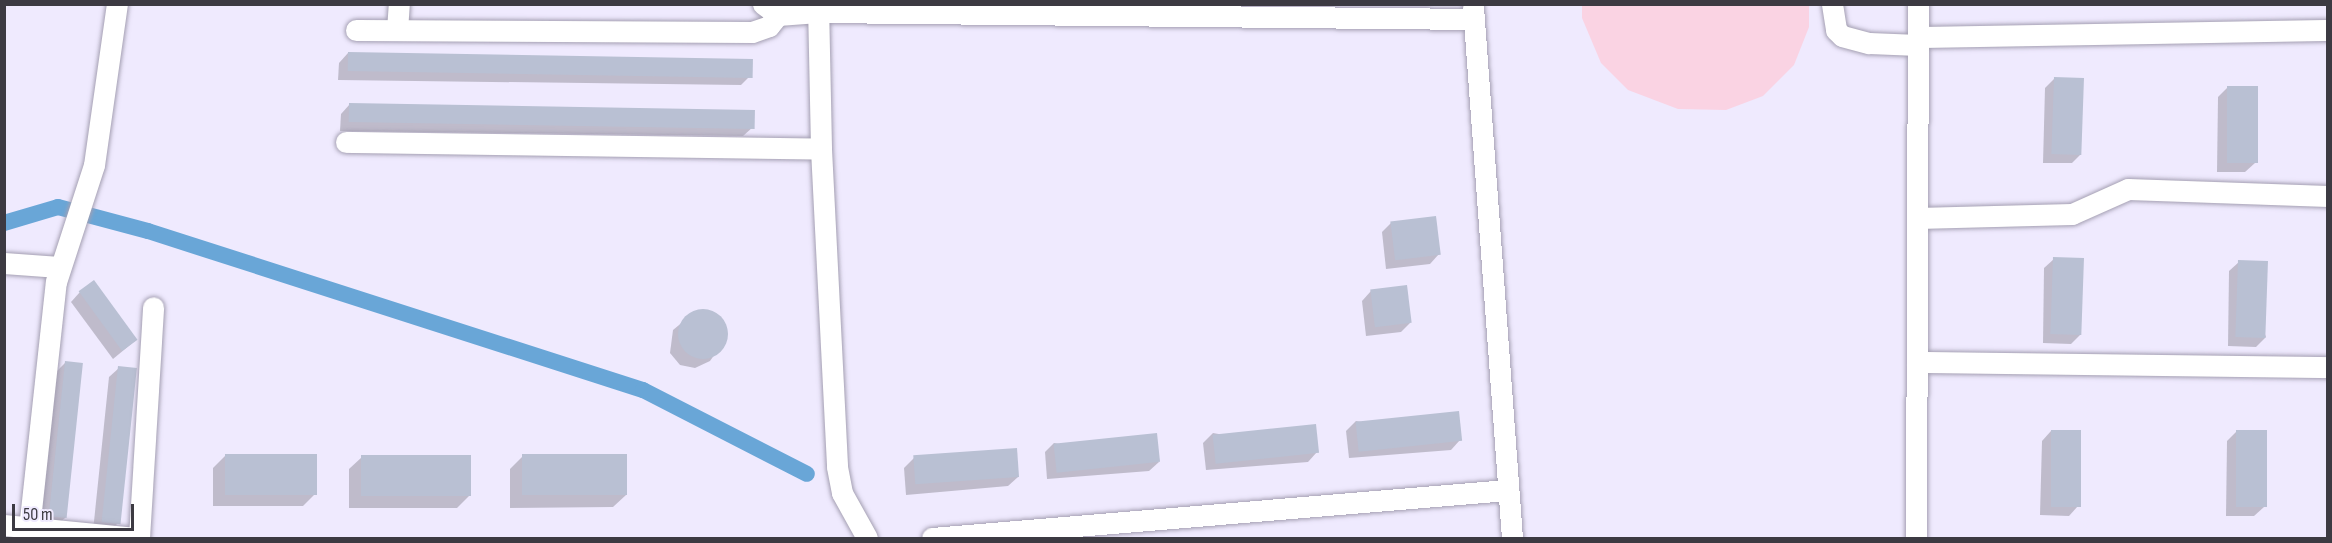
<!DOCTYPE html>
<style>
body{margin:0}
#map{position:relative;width:2332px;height:543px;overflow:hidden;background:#efeafe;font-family:"Sofia Sans Condensed",sans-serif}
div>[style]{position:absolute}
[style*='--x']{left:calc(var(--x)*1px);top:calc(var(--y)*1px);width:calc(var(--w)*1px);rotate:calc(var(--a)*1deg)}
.green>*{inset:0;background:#fad3e3}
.shadow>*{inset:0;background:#0003}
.canal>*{height:16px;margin:-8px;padding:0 8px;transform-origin:8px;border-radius:8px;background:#69a6d7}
.building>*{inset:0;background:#b9c0d3;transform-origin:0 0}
.round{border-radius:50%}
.roads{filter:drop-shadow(0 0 2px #a49fb2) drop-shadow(0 0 2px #a49fb2)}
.minor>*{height:21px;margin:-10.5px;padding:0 10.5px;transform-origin:10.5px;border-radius:10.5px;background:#fff}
span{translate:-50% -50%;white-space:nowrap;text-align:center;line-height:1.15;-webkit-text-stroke:4.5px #efeafe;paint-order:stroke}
.frame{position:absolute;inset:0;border:6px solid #3c3a42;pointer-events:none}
.scale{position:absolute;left:12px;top:504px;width:122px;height:27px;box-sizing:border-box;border:3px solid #3c3a42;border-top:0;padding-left:8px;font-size:18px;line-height:21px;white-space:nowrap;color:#3c3a42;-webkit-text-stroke:4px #efeafe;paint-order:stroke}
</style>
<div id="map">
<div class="green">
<div style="clip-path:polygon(1582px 5px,1809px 5px,1809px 27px,1794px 65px,1763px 96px,1726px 110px,1678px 109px,1628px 90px,1601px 63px,1582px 18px)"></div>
</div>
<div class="shadow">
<div style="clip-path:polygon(348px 53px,751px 75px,741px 85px,338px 80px,339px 63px)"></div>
<div style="clip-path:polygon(2054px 79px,2081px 154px,2072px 163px,2043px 163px,2045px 88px)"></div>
<div style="clip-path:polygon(2228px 87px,2255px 163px,2245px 172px,2217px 172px,2218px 97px)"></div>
<div style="clip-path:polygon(350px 104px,753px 127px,743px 136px,340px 131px,341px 114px)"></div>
<div style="clip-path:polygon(1391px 223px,1439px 254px,1430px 264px,1386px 269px,1382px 232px)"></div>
<div style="clip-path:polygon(2054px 259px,2081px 334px,2071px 344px,2043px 343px,2044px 268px)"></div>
<div style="clip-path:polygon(2239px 262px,2266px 337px,2256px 347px,2228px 346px,2229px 271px)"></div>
<div style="clip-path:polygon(1371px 291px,1410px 323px,1401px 332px,1366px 336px,1362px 301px)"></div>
<div style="clip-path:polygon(80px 292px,136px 340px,113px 359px,71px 302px)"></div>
<div style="clip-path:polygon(696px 311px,719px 316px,727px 337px,710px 361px,695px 368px,680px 365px,670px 353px,673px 330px)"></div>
<div style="clip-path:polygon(65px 363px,65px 518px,55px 527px,39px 526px,56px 372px)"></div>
<div style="clip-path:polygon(119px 368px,118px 523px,109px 532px,93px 531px,109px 377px)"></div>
<div style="clip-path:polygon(1356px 421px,1460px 440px,1451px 450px,1349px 458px,1346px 431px)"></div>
<div style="clip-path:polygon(2051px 431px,2078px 506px,2069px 516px,2040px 515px,2042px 441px)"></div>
<div style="clip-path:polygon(2237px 431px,2264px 507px,2254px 516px,2226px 516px,2227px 441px)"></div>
<div style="clip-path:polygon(1213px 433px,1317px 452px,1308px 462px,1206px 470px,1203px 443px)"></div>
<div style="clip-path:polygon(1054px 443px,1159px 462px,1149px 471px,1047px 479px,1045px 452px)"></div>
<div style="clip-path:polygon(225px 456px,315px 494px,303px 506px,213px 506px,213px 468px)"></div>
<div style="clip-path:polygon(362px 457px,469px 496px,457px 508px,349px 508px,349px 469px)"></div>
<div style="clip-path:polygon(522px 457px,626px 495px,613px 507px,510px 508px,510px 469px)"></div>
<div style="clip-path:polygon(914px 458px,1018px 477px,1008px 486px,906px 495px,904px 468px)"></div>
</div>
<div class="canal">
<div style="--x:4;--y:223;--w:56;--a:-16.5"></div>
<div style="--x:58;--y:207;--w:93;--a:14.9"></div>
<div style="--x:148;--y:231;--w:520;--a:17.81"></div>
<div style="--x:643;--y:390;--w:184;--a:27.1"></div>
</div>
<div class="building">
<div style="left:348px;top:52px;width:405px;height:19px;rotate:1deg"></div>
<div style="left:2054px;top:77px;width:30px;height:77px;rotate:2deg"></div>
<div style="left:2227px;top:86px;width:31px;height:77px"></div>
<div style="left:349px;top:103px;width:406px;height:19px;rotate:1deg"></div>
<div style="left:1436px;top:216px;width:39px;height:46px;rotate:83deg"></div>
<div style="left:2053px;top:257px;width:31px;height:77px;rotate:2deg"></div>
<div style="left:2238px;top:260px;width:30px;height:77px;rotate:2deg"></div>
<div style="left:94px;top:280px;width:74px;height:19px;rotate:54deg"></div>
<div style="left:1407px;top:285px;width:38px;height:37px;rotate:83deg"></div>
<div class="round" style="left:678px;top:309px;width:50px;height:50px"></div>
<div style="left:65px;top:361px;width:18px;height:156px;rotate:6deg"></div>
<div style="left:118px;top:366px;width:19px;height:157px;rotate:6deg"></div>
<div style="left:1459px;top:411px;width:30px;height:104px;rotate:84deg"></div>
<div style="left:1316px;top:424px;width:29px;height:104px;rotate:84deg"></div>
<div style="left:2051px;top:430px;width:30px;height:77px"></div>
<div style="left:2236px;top:430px;width:31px;height:77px"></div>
<div style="left:1157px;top:433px;width:29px;height:104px;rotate:84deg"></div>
<div style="left:1017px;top:448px;width:29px;height:104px;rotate:86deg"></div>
<div style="left:225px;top:454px;width:92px;height:41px"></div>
<div style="left:627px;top:454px;width:41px;height:105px;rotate:90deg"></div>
<div style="left:361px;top:455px;width:110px;height:41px"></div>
</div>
<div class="roads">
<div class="minor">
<div style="--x:763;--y:4;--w:19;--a:36"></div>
<div style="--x:818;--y:4;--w:145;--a:88.8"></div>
<div style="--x:821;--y:149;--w:318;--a:87.1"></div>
<div style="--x:837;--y:467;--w:26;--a:79"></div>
<div style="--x:842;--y:493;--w:51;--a:60.9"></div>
<div style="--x:1832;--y:4;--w:26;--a:81"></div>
<div style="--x:1836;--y:30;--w:8;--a:45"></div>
<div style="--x:1842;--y:36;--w:28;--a:15"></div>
<div style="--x:1869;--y:43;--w:49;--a:2.3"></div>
<div style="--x:1473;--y:7;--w:532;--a:85.8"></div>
<div style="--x:356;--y:30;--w:396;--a:0.3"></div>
<div style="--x:752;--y:32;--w:18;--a:-19"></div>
<div style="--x:769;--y:26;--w:14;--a:-51"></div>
<div style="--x:778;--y:15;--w:40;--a:-4.3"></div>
<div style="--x:818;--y:12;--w:655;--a:0.61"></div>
<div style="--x:397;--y:30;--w:26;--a:-86"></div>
<div style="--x:1918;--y:37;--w:410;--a:-1"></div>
<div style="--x:346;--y:142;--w:475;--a:0.8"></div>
<div style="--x:1917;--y:218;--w:155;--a:-1.5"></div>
<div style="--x:2072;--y:214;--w:61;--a:-24.1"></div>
<div style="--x:2128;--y:189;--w:200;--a:2"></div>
<div style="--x:4;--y:263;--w:55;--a:4.2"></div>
<div style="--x:1917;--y:362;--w:411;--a:0.7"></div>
<div style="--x:4;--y:525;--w:134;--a:5.6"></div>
<div style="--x:28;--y:538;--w:258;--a:-83.8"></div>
<div style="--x:56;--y:282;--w:123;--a:-72"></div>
<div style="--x:94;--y:165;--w:163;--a:-81.9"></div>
<div style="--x:139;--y:538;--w:231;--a:-86.5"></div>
<div style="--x:932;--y:538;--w:577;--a:-4.77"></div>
<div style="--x:1916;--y:538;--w:534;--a:-89.79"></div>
</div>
</div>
<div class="frame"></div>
<div class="scale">50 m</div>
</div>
